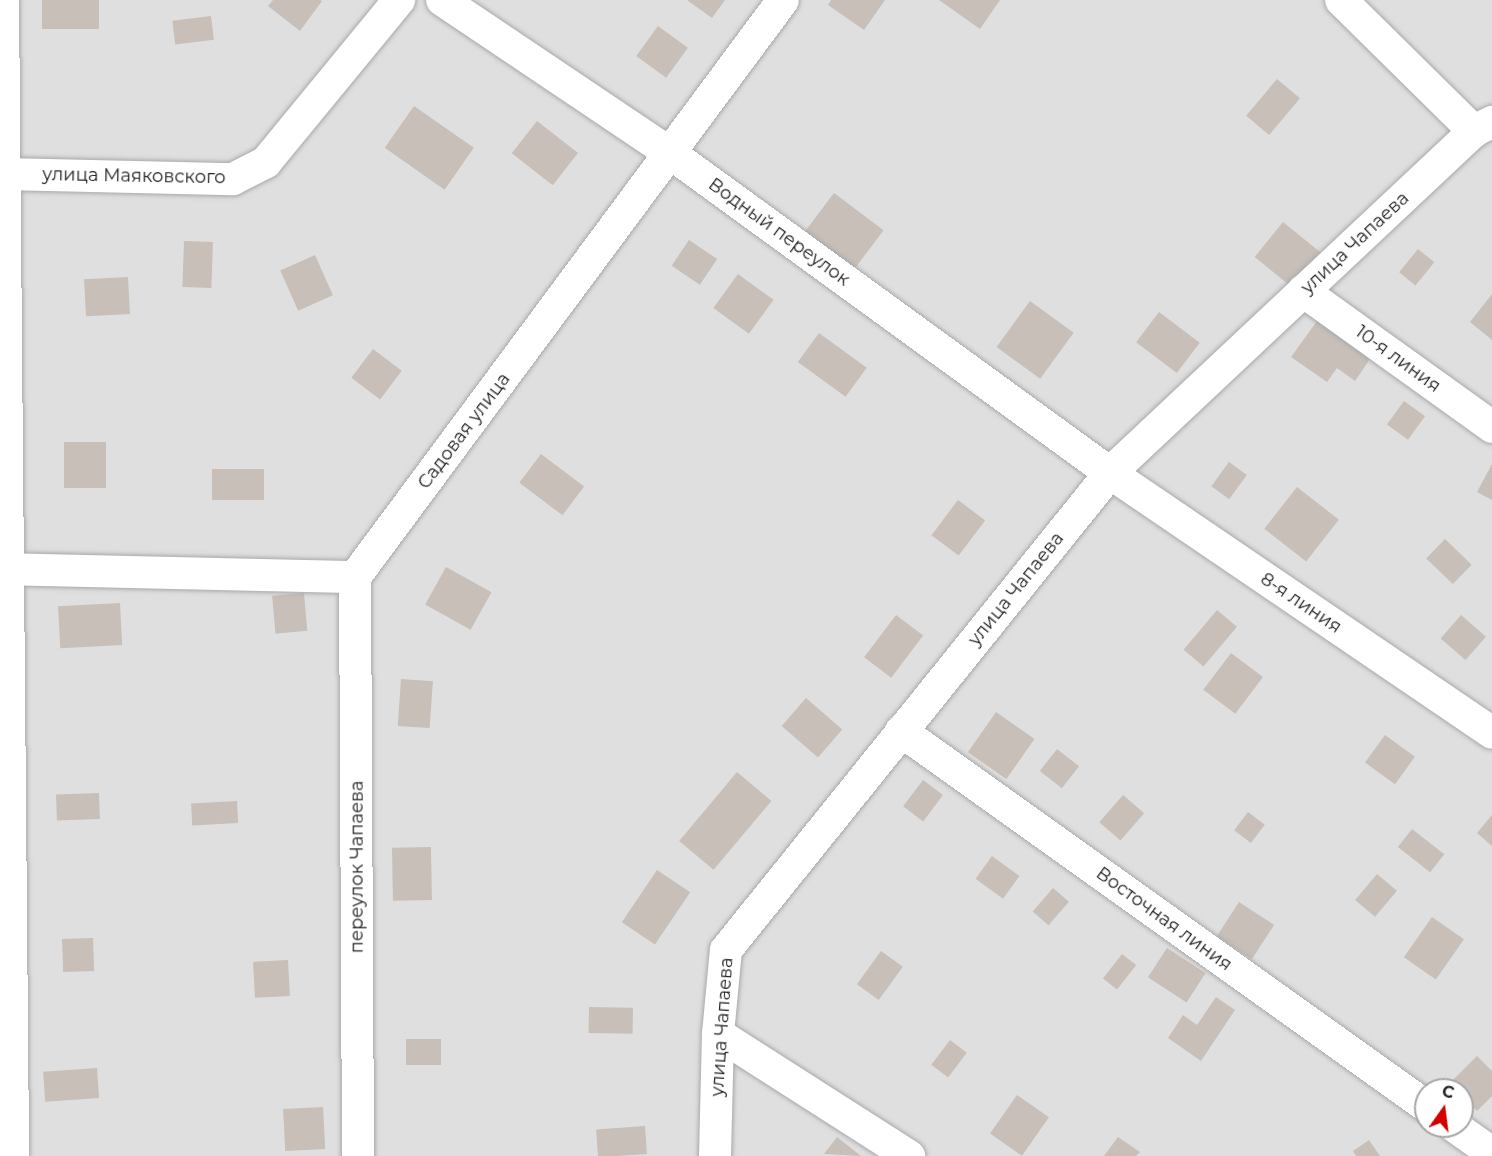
<!DOCTYPE html>
<meta charset="utf-8">
<style>
body{margin:0}
#map{position:relative;width:1492px;height:1156px;overflow:hidden;background:#f2efe9;font-family:Montserrat,sans-serif}
div>[style]{position:absolute}
[style*='--x']{left:calc(var(--x)*1px);top:calc(var(--y)*1px);width:calc(var(--w)*1px);rotate:calc(var(--a)*1deg)}
.residential>*{inset:0;background:#e0dfdf}
.building>*{inset:0;background:#c7bfb8;transform-origin:0 0}
.roads{filter:drop-shadow(0 0 2px #a9a9a9) drop-shadow(0 0 2px #a9a9a9)}
.street>*{height:32px;margin:-16px;padding:0 16px;transform-origin:16px;border-radius:16px;background:#fff}
span{translate:-50% -50%;white-space:nowrap;text-align:center;line-height:1.15;-webkit-text-stroke:4.5px #fff;paint-order:stroke}
.street-label{font-size:18px;color:#222}
.north{position:absolute;left:1414px;top:1078px;width:60px;height:60px;box-sizing:border-box;background:#fff;border:2px solid #a7a7a7;border-radius:50%;rotate:14deg;font-size:16px;font-weight:700;line-height:24px;text-align:center;color:#222}
.north::after{content:'';display:block;margin:auto;width:21px;height:27px;background:#d40000;clip-path:polygon(50% 0,100% 100%,50% 72%,0 100%)}
</style>
<div id="map">
<div class="residential">
<div style="clip-path:polygon(evenodd,0 0,1492px 0,1492px 1156px,0 1156px,0 0,1426px 1090px,1462px 1090px,1462px 1126px,1426px 1126px,1426px 1090px)"></div>
</div>
<div class="building">
<div style="left:42px;top:0;width:57px;height:29px"></div>
<div style="clip-path:polygon(273px 0,320px 0,322px 1px,300px 31px,268px 6px)"></div>
<div style="clip-path:polygon(687px 0,725px 0,712px 18px)"></div>
<div style="clip-path:polygon(831px 0,885px 0,864px 30px,828px 5px)"></div>
<div style="clip-path:polygon(939px 0,1000px 0,980px 29px)"></div>
<div style="left:211px;top:16px;width:24px;height:39px;rotate:83deg"></div>
<div style="left:658px;top:26px;width:37px;height:37px;rotate:36deg"></div>
<div style="left:1277px;top:79px;width:30px;height:48px;rotate:40deg"></div>
<div style="left:414px;top:106px;width:73px;height:51px;rotate:35deg"></div>
<div style="left:537px;top:121px;width:52px;height:41px;rotate:38deg"></div>
<div style="left:834px;top:193px;width:62px;height:48px;rotate:37deg"></div>
<div style="left:1283px;top:222px;width:48px;height:45px;rotate:39deg"></div>
<div style="left:689px;top:240px;width:34px;height:31px;rotate:34deg"></div>
<div style="left:184px;top:241px;width:29px;height:46px;rotate:2deg"></div>
<div style="left:1418px;top:249px;width:21px;height:30px;rotate:39deg"></div>
<div style="left:315px;top:255px;width:44px;height:38px;rotate:66deg"></div>
<div style="left:738px;top:274px;width:44px;height:42px;rotate:36deg"></div>
<div style="left:128px;top:277px;width:37px;height:44px;rotate:87deg"></div>
<div style="clip-path:polygon(1492px 294px,1492px 340px,1470px 322px)"></div>
<div style="left:1030px;top:301px;width:54px;height:57px;rotate:36deg"></div>
<div style="left:1159px;top:312px;width:51px;height:38px;rotate:37deg"></div>
<div style="clip-path:polygon(1317px 321px,1370px 359px,1355px 381px,1337px 368px,1327px 382px,1291px 357px)"></div>
<div style="left:819px;top:333px;width:59px;height:36px;rotate:36deg"></div>
<div style="left:373px;top:349px;width:36px;height:36px;rotate:37deg"></div>
<div style="left:1404px;top:401px;width:26px;height:29px;rotate:36deg"></div>
<div style="left:106px;top:442px;width:46px;height:42px;rotate:90deg"></div>
<div style="left:541px;top:454px;width:54px;height:36px;rotate:37deg"></div>
<div style="left:1229px;top:462px;width:22px;height:30px;rotate:36deg"></div>
<div style="clip-path:polygon(1492px 464px,1492px 500px,1477px 492px)"></div>
<div style="left:212px;top:469px;width:52px;height:31px"></div>
<div style="left:1297px;top:487px;width:53px;height:53px;rotate:38deg"></div>
<div style="left:958px;top:500px;width:34px;height:44px;rotate:37deg"></div>
<div style="left:1445px;top:539px;width:37px;height:27px;rotate:44deg"></div>
<div style="left:446px;top:567px;width:52px;height:43px;rotate:29deg"></div>
<div style="left:304px;top:593px;width:38px;height:32px;rotate:85deg"></div>
<div style="left:120px;top:603px;width:42px;height:62px;rotate:87deg"></div>
<div style="left:1217px;top:610px;width:26px;height:52px;rotate:40deg"></div>
<div style="left:896px;top:615px;width:34px;height:53px;rotate:37deg"></div>
<div style="left:1461px;top:615px;width:33px;height:31px;rotate:41deg"></div>
<div style="left:1231px;top:653px;width:40px;height:46px;rotate:37deg"></div>
<div style="left:401px;top:679px;width:32px;height:47px;rotate:4deg"></div>
<div style="left:806px;top:698px;width:48px;height:37px;rotate:41deg"></div>
<div style="left:996px;top:712px;width:47px;height:49px;rotate:35deg"></div>
<div style="left:1385px;top:735px;width:37px;height:34px;rotate:36deg"></div>
<div style="left:1057px;top:749px;width:28px;height:28px;rotate:38deg"></div>
<div style="left:737px;top:772px;width:45px;height:90px;rotate:40deg"></div>
<div style="left:923px;top:780px;width:25px;height:33px;rotate:37deg"></div>
<div style="left:99px;top:793px;width:26px;height:43px;rotate:88deg"></div>
<div style="left:1123px;top:795px;width:28px;height:36px;rotate:41deg"></div>
<div style="left:237px;top:801px;width:22px;height:46px;rotate:87deg"></div>
<div style="left:1248px;top:812px;width:21px;height:23px;rotate:37deg"></div>
<div style="clip-path:polygon(1492px 815px,1492px 846px,1477px 833px)"></div>
<div style="left:1412px;top:829px;width:41px;height:23px;rotate:38deg"></div>
<div style="left:431px;top:847px;width:53px;height:39px;rotate:89deg"></div>
<div style="left:992px;top:856px;width:34px;height:28px;rotate:36deg"></div>
<div style="left:657px;top:870px;width:40px;height:63px;rotate:34deg"></div>
<div style="left:1377px;top:874px;width:26px;height:34px;rotate:40deg"></div>
<div style="left:1053px;top:888px;width:21px;height:31px;rotate:41deg"></div>
<div style="left:1239px;top:902px;width:42px;height:41px;rotate:33deg"></div>
<div style="left:1432px;top:917px;width:39px;height:49px;rotate:35deg"></div>
<div style="left:93px;top:938px;width:33px;height:31px;rotate:88deg"></div>
<div style="left:1167px;top:948px;width:46px;height:35px;rotate:33deg"></div>
<div style="left:881px;top:951px;width:27px;height:41px;rotate:36deg"></div>
<div style="left:1122px;top:954px;width:18px;height:31px;rotate:38deg"></div>
<div style="left:288px;top:960px;width:36px;height:35px;rotate:87deg"></div>
<div style="clip-path:polygon(1216px 997px,1235px 1010px,1201px 1061px,1168px 1038px,1183px 1015px,1197px 1025px)"></div>
<div style="left:589px;top:1007px;width:44px;height:26px;rotate:1deg"></div>
<div style="left:441px;top:1039px;width:26px;height:35px;rotate:90deg"></div>
<div style="left:950px;top:1040px;width:21px;height:31px;rotate:37deg"></div>
<div style="clip-path:polygon(1477px 1056px,1492px 1071px,1492px 1096px,1477px 1111px,1462px 1095px,1462px 1090px,1457px 1090px,1450px 1083px)"></div>
<div style="left:97px;top:1068px;width:30px;height:54px;rotate:86deg"></div>
<div style="left:1017px;top:1095px;width:39px;height:47px;rotate:35deg"></div>
<div style="left:323px;top:1107px;width:42px;height:40px;rotate:87deg"></div>
<div style="left:645px;top:1126px;width:28px;height:49px;rotate:86deg"></div>
<div style="clip-path:polygon(837px 1137px,861px 1156px,824px 1154px)"></div>
<div style="clip-path:polygon(1118px 1137px,1140px 1152px,1136px 1156px,1104px 1156px)"></div>
<div style="clip-path:polygon(1369px 1140px,1380px 1156px,1356px 1156px,1353px 1151px)"></div>
</div>
<div class="roads">
<div class="street">
<div style="--x:3;--y:0;--w:1156;--a:89.5"></div>
<div style="--x:442;--y:0;--w:275;--a:33.9"></div>
<div style="--x:670;--y:153;--w:544;--a:36.03"></div>
<div style="--x:1110;--y:473;--w:462;--a:34.2"></div>
<div style="--x:1341;--y:0;--w:187;--a:44.6"></div>
<div style="--x:4;--y:174;--w:229;--a:1.3"></div>
<div style="--x:233;--y:179;--w:37;--a:-27"></div>
<div style="--x:266;--y:162;--w:210;--a:-50.6"></div>
<div style="--x:1303;--y:291;--w:233;--a:35.7"></div>
<div style="--x:0;--y:569;--w:355;--a:1.3"></div>
<div style="--x:355;--y:577;--w:718;--a:-53.43"></div>
<div style="--x:355;--y:577;--w:579;--a:89.7"></div>
<div style="--x:901;--y:731;--w:645;--a:35.54"></div>
<div style="--x:718;--y:1034;--w:227;--a:32.6"></div>
<div style="--x:1454;--y:1126;--w:47;--a:35.4"></div>
<div style="--x:715;--y:1156;--w:122;--a:-88.6"></div>
<div style="--x:718;--y:1034;--w:84;--a:-84.6"></div>
<div style="--x:726;--y:950;--w:612;--a:-51.16"></div>
<div style="--x:1110;--y:473;--w:499;--a:-43.2"></div>
<div style="--x:1474;--y:131;--w:20;--a:-27"></div>
</div>
</div>
<div class="street-label">
<span style="left:134px;top:176px;rotate:1deg">улица Маяковского</span>
<span style="left:779px;top:232px;rotate:36deg">Водный переулок</span>
<span style="left:1355px;top:243px;rotate:-43deg">улица Чапаева</span>
<span style="left:1398px;top:359px;rotate:36deg">10-я линия</span>
<span style="left:464px;top:431px;rotate:-53deg">Садовая улица</span>
<span style="left:1016px;top:589px;rotate:-51deg">улица Чапаева</span>
<span style="left:1301px;top:603px;rotate:34deg">8-я линия</span>
<span style="left:357px;top:867px;rotate:-90deg">переулок Чапаева</span>
<span style="left:1164px;top:919px;rotate:36deg">Восточная линия</span>
<span style="left:722px;top:1027px;rotate:-86deg">улица Чапаева</span>
</div>
<div class="north">С</div>
</div>
